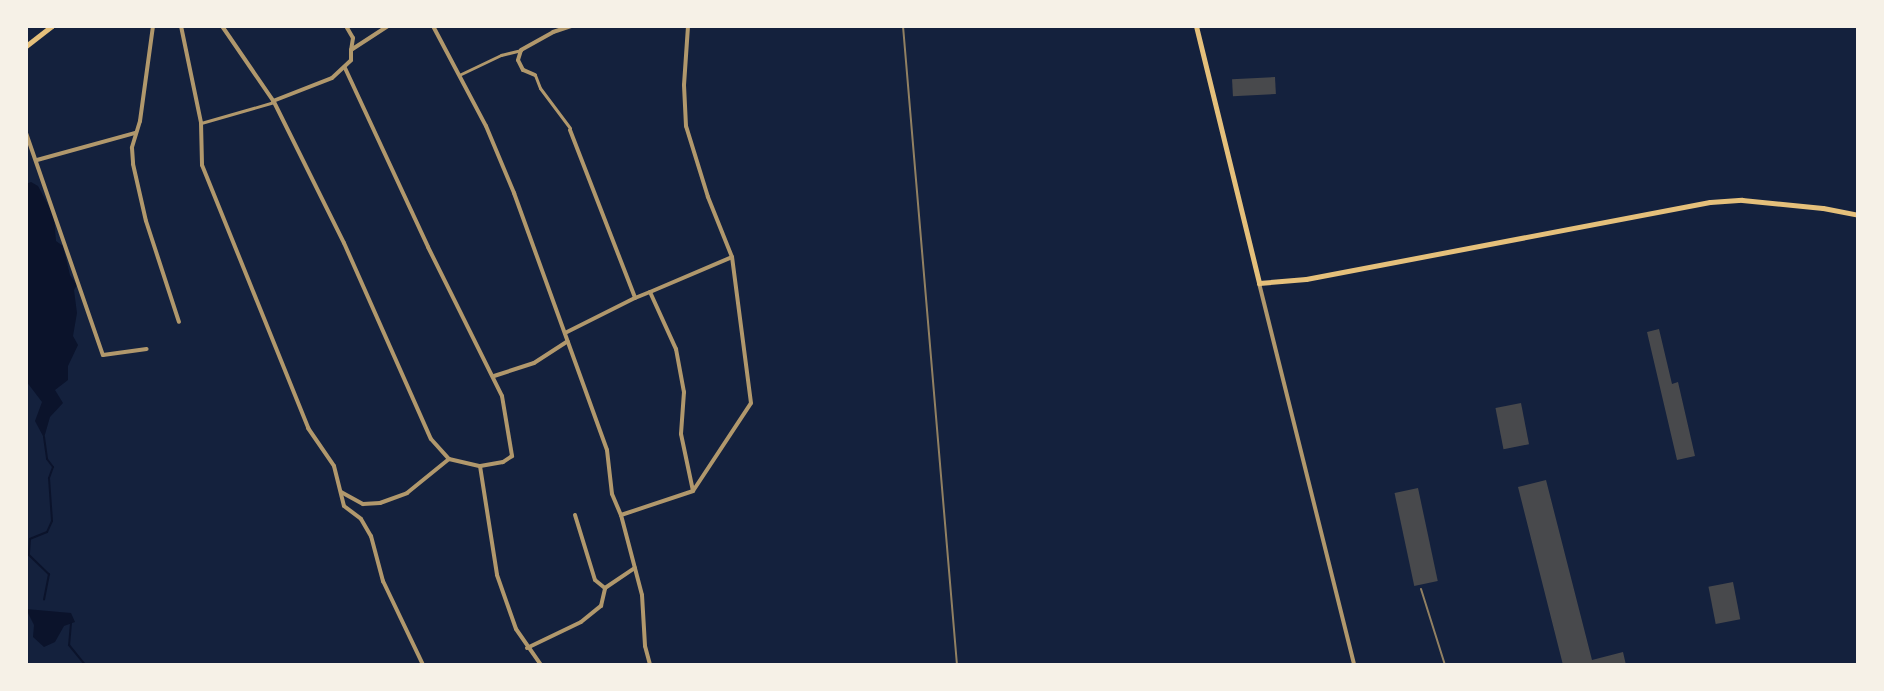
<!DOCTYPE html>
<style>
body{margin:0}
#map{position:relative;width:1884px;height:691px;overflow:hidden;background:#14213d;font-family:"Open Sans",sans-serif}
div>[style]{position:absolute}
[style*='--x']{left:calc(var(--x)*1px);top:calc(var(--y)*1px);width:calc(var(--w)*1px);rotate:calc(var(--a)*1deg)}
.water>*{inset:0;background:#0b132b}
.stream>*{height:2px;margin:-1px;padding:0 1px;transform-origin:1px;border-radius:1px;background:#0b132b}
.building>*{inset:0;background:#48494c;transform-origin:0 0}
.pedestrian>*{height:3px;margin:-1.5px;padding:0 1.5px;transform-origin:1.5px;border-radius:1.5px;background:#b1986c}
.minor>*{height:4px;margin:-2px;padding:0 2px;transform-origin:2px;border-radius:2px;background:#b1986c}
.secondary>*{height:5px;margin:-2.5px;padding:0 2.5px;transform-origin:2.5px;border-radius:2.5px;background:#e5c07b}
.rail>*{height:2px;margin:-1px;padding:0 1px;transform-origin:1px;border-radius:1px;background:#918062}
span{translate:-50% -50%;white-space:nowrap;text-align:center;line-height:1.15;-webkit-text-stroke:6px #f6f1e7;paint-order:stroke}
.frame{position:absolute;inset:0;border:28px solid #f6f1e7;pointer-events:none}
</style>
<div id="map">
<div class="water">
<div style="clip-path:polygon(31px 182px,38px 186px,54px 216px,56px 241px,63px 246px,70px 275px,77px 285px,74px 290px,77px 313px,73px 336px,78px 345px,68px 366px,68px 380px,55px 390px,63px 403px,50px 417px,44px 438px,35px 421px,42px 402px,26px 381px,26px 184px)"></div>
<div style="clip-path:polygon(26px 609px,71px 613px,75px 622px,64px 626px,55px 642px,44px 647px,33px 637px,34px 625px)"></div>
</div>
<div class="stream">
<div style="--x:44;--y:437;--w:22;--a:82"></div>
<div style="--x:47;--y:459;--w:10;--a:53"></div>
<div style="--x:53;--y:467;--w:12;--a:110"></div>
<div style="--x:49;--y:478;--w:43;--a:86"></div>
<div style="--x:52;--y:521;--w:12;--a:114"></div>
<div style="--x:47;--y:532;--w:18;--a:158"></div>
<div style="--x:30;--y:539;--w:16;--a:94"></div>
<div style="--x:29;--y:555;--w:28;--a:44"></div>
<div style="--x:49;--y:574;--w:26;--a:101"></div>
<div style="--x:71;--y:623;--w:22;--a:95"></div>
<div style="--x:69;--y:645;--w:26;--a:51"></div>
</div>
<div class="building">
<div style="left:1275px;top:77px;width:17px;height:43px;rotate:87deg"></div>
<div style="clip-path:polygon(1659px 329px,1672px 384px,1678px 382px,1695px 456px,1677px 460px,1647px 332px)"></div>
<div style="left:1521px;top:403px;width:42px;height:26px;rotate:79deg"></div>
<div style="clip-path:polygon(1546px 480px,1592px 660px,1623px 652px,1626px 665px,1563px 665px,1518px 487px)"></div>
<div style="left:1418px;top:488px;width:95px;height:24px;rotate:78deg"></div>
<div style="left:1733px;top:582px;width:38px;height:25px;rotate:79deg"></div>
</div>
<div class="pedestrian">
<div style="--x:459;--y:75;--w:47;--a:-25.5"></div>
<div style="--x:501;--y:55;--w:21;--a:-14"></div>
<div style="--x:535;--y:75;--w:14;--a:69"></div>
<div style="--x:540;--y:88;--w:50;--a:53.1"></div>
<div style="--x:201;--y:123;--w:76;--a:-16"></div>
</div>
<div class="minor">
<div style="--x:153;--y:26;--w:96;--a:97.8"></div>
<div style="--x:140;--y:121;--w:28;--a:107"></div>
<div style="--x:132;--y:148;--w:16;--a:86"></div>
<div style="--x:133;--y:164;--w:58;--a:77.2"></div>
<div style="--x:146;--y:221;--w:106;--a:71.9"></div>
<div style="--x:181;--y:26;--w:99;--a:78.3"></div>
<div style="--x:201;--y:123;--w:42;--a:88.6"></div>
<div style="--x:202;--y:165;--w:284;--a:68"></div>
<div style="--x:308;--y:428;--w:46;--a:55.6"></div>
<div style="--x:334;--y:466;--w:41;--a:76"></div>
<div style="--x:344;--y:506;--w:21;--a:37"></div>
<div style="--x:361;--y:519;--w:20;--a:60"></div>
<div style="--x:371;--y:536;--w:47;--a:75.1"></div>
<div style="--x:383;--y:581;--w:93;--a:64.5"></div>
<div style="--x:222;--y:26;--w:92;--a:55.6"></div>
<div style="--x:274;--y:102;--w:157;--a:63.6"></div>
<div style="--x:344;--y:243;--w:214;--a:66.1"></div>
<div style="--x:431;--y:439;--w:27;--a:48"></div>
<div style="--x:449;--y:459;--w:32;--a:13"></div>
<div style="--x:480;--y:466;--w:110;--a:81.1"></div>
<div style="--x:497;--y:575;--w:57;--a:70.6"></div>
<div style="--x:516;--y:629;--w:44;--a:55.2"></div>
<div style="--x:346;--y:26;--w:14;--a:60"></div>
<div style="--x:353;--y:38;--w:12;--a:99"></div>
<div style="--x:433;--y:26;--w:113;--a:62.1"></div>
<div style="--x:486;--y:126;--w:73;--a:67.3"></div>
<div style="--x:514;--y:193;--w:273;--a:70.1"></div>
<div style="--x:607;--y:450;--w:44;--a:83.5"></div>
<div style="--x:612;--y:494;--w:23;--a:67"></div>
<div style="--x:621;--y:515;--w:83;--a:75.3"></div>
<div style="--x:642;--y:595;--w:51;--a:86.6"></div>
<div style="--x:645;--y:646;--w:20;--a:75"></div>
<div style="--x:345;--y:68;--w:197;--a:65.1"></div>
<div style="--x:428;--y:247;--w:166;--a:63.6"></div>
<div style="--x:502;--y:396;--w:61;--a:80.5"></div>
<div style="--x:512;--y:456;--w:11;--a:146"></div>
<div style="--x:503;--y:462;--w:23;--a:170"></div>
<div style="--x:535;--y:75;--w:13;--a:-157"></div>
<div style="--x:523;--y:70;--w:11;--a:-117"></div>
<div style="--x:518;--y:60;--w:10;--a:-73"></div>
<div style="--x:521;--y:50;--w:37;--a:-29"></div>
<div style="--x:553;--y:32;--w:19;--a:-18"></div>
<div style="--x:273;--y:101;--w:63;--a:-21.3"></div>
<div style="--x:332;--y:78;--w:26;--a:-43"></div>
<div style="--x:351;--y:60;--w:10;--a:-90"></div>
<div style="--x:351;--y:50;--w:44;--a:-33"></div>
<div style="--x:570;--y:130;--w:180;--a:68.8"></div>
<div style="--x:635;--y:298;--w:16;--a:-22"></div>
<div style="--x:650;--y:292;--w:63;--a:65.5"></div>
<div style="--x:676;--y:349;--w:44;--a:79.5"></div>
<div style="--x:684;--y:392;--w:42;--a:94.1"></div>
<div style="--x:681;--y:434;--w:58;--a:78.1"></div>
<div style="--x:26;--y:133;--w:235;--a:70.9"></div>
<div style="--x:103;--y:355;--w:44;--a:-7.8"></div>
<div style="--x:37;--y:160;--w:102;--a:-15.4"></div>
<div style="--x:1259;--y:283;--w:394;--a:76"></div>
<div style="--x:650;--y:292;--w:89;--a:-23.1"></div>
<div style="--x:565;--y:333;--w:78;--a:-26.6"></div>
<div style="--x:494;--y:376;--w:42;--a:-18"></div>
<div style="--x:534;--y:363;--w:40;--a:-32.9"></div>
<div style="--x:341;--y:492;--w:25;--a:29"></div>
<div style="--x:363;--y:504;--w:17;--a:-3"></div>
<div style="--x:380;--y:503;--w:29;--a:-20"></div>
<div style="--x:407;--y:493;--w:54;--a:-39"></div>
<div style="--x:575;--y:515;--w:68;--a:72.9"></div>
<div style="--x:595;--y:580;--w:13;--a:39"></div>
<div style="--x:621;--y:515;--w:76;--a:-18.4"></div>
<div style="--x:693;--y:491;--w:105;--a:-56.6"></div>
<div style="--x:751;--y:403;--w:147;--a:-97.4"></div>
<div style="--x:732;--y:257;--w:65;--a:-111.8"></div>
<div style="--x:708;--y:197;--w:74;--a:-107.2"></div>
<div style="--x:686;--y:126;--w:41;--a:-92.8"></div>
<div style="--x:684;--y:85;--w:59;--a:-86.1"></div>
<div style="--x:527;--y:648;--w:60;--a:-25.7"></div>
<div style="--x:581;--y:622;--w:26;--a:-39"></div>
<div style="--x:601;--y:606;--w:18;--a:-77"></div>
<div style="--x:605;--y:588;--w:36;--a:-34"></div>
</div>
<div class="secondary">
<div style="--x:1196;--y:26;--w:265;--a:76.2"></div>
<div style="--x:1259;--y:283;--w:47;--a:-4.9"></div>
<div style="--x:1306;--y:279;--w:411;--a:-10.8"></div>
<div style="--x:1710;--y:202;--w:32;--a:-4"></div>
<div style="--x:1742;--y:200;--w:81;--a:5.6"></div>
<div style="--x:1823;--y:208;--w:36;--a:11"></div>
<div style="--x:26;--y:46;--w:33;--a:-38"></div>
</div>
<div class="rail">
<div style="--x:903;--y:26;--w:641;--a:85.17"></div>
<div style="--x:1421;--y:589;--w:80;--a:72.5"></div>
</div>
<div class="frame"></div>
</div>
